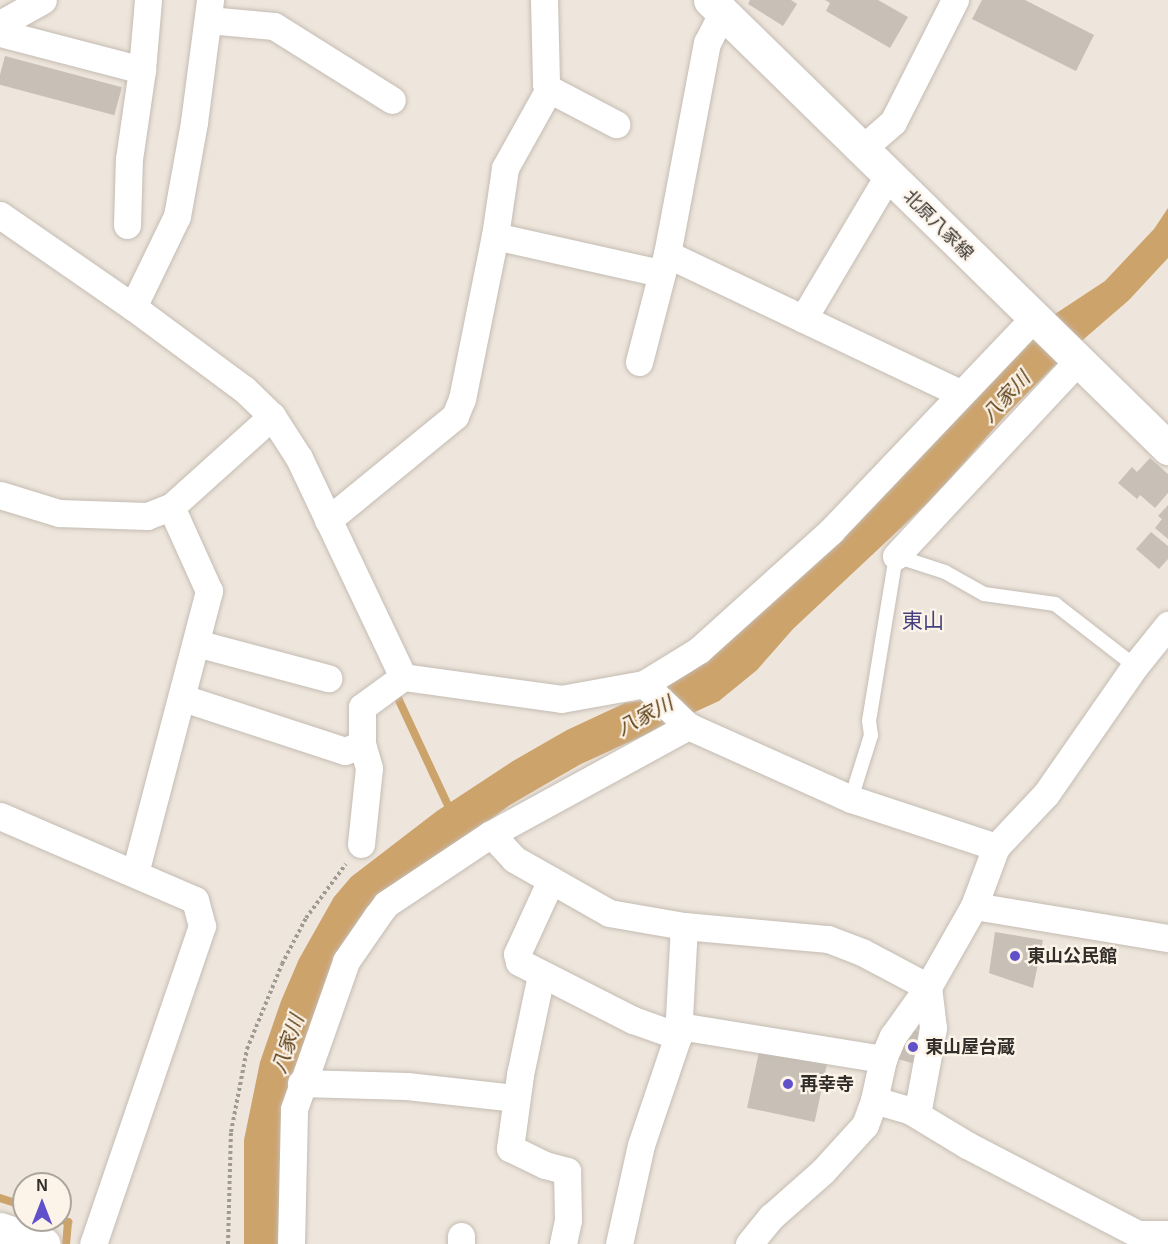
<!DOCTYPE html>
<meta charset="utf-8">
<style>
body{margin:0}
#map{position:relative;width:1168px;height:1244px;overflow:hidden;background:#eee6dc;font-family:Helvetica,"Noto Sans JP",sans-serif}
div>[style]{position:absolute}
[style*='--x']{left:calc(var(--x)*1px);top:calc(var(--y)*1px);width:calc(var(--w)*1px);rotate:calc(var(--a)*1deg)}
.water>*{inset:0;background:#cda36c}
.stream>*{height:8px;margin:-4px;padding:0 4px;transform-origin:4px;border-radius:4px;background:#cda36c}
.building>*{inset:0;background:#c8c0b7;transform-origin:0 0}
.path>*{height:4px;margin-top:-2px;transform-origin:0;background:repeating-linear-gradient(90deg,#9f9a92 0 3px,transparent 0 6px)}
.roads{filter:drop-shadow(0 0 2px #c4bcb3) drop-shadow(0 0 2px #c4bcb3)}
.service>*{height:14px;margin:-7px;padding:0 7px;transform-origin:7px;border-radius:7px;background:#fff}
.minor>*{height:27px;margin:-13.5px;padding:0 13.5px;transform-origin:13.5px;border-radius:13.5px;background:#fff}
.tertiary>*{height:33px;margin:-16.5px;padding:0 16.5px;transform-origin:16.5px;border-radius:16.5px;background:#fff}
.secondary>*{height:33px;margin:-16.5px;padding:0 16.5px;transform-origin:16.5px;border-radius:16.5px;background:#fff}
.dots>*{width:16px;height:16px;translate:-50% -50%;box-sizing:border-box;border:3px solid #fcf3e9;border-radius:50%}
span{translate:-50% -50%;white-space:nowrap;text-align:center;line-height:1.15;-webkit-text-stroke:4.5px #fcf3e9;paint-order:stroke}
.street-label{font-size:18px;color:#322f2b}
.poi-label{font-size:18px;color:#322f2b;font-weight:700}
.left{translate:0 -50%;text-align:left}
.water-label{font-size:20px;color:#593c10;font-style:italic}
.quarter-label{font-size:21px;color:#45417e}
.north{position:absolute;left:12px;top:1172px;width:60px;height:60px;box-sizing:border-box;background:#fcf3e9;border:2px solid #aba59d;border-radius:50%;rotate:0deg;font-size:16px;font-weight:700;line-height:24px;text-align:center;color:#322f2b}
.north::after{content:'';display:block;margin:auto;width:21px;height:27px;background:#6050c9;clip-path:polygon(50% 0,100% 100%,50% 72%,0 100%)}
</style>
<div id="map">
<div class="water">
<div style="clip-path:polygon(1168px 208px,1168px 258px,1129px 300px,1062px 358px,1005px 416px,935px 496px,793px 629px,757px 670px,719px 701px,581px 764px,546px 784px,510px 805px,424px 868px,321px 1001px,281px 1244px,244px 1244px,244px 1140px,260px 1062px,281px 1001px,299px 959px,334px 897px,351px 877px,437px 811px,513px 761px,567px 730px,625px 703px,647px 700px,739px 633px,850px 530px,1055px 314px,1105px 281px,1154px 229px)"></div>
</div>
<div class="stream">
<div style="--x:397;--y:696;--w:128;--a:65"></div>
<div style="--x:0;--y:1198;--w:25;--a:18"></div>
<div style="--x:60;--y:1219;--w:9;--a:21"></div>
<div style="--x:68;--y:1222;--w:22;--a:95"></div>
</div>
<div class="building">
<div style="clip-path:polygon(750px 0,791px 0,797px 4px,783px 26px,748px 4px)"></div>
<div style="clip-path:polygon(825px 0,878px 0,908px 17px,890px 48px,826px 11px,830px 3px)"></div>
<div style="clip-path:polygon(982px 0,1025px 0,1094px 35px,1076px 71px,972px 19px)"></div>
<div style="left:5px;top:56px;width:121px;height:29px;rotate:15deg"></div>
<div style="clip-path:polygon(1150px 458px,1168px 474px,1168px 493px,1155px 508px,1140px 495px,1137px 499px,1118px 483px,1132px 467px,1137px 472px)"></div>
<div style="clip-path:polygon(1168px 505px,1168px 539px,1155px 528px,1162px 519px,1158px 516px)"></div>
<div style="clip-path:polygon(1151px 532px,1168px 546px,1168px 559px,1159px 569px,1136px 549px)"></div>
<div style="clip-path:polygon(995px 932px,1043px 940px,1033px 988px,989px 973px)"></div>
<div style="left:906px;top:1028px;width:24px;height:32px;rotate:17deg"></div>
<div style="left:760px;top:1047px;width:69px;height:62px;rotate:12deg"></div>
</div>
<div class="path">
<div style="--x:228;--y:1244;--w:112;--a:-88.5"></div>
<div style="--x:231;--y:1132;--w:85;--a:-79.1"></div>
<div style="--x:247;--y:1049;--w:92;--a:-67.6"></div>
<div style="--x:282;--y:964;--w:52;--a:-62.4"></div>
<div style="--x:306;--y:918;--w:67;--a:-53.5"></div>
</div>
<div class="roads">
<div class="service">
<div style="--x:851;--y:799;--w:67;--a:-72.6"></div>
<div style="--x:871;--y:735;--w:14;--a:-98"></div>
<div style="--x:869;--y:721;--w:167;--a:-80.7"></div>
<div style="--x:896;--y:556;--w:52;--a:18.1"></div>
<div style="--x:945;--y:572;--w:45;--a:29.4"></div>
<div style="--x:984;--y:594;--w:72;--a:8"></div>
<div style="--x:1055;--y:604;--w:101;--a:37.8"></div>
</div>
<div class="minor">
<div style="--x:544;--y:0;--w:84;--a:88.6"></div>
<div style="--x:546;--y:84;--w:6;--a:59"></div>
<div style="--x:549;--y:89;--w:76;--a:27.6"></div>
<div style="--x:208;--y:20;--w:66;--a:5.2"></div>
<div style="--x:274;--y:26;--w:139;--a:32.1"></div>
<div style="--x:0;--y:24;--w:49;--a:-29.2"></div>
<div style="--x:0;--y:33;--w:147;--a:14.6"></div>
<div style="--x:862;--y:149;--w:41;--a:-41.1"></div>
<div style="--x:893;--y:122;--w:137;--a:-63.1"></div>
<div style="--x:0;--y:215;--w:162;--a:34.7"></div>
<div style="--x:133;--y:307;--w:138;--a:36.5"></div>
<div style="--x:244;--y:389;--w:39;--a:44"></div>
<div style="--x:272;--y:416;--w:50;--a:57.3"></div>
<div style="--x:299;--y:458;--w:242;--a:64.6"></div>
<div style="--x:403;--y:677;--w:160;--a:7.9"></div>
<div style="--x:561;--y:699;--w:84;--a:-10.2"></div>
<div style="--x:644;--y:684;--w:65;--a:-31.7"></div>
<div style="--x:699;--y:650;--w:178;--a:-42"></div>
<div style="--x:831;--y:531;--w:293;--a:-46.4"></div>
<div style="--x:127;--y:225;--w:66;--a:-88.3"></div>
<div style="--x:129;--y:159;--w:90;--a:-81.7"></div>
<div style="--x:142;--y:70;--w:70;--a:-85.1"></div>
<div style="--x:495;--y:236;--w:169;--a:12.6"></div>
<div style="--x:667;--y:254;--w:324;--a:25.4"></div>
<div style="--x:133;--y:307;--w:101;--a:-64.2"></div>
<div style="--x:177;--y:216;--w:96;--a:-79.7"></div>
<div style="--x:194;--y:122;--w:123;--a:-82.5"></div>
<div style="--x:803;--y:319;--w:166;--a:-59.3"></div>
<div style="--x:639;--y:362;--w:112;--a:-75.5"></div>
<div style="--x:667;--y:254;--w:215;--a:-79.3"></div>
<div style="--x:707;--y:43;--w:35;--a:-63"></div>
<div style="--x:0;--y:495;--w:62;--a:17"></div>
<div style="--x:59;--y:513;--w:88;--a:2"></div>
<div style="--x:147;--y:516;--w:26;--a:-21"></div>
<div style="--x:171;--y:507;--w:136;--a:-42"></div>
<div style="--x:328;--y:520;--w:164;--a:-39.3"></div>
<div style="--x:455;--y:416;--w:18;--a:-68"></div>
<div style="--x:462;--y:399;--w:166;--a:-78.6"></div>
<div style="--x:495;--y:236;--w:69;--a:-81.6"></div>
<div style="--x:505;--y:168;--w:90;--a:-60.9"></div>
<div style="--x:896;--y:556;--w:268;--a:-47"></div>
<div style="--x:196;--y:643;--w:137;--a:14.9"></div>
<div style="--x:644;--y:684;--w:61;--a:43.7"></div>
<div style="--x:688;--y:726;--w:179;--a:24.1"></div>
<div style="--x:851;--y:799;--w:153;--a:18.3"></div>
<div style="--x:183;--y:698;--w:170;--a:18.1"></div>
<div style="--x:345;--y:751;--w:18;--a:-22"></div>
<div style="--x:0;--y:816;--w:212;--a:23.3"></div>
<div style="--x:195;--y:900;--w:27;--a:75"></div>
<div style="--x:202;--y:926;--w:336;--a:108.9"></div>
<div style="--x:491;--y:834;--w:34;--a:47"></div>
<div style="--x:514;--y:859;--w:109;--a:29.6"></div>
<div style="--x:609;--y:913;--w:76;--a:9.8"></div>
<div style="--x:684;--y:926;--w:145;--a:5.2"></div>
<div style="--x:828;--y:939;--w:36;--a:21"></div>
<div style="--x:862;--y:952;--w:75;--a:27.9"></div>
<div style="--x:928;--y:987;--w:41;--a:83"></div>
<div style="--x:933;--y:1028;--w:87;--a:100.5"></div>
<div style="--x:361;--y:844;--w:76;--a:-84"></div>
<div style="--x:369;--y:768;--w:25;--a:-106"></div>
<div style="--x:362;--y:744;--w:37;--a:-90"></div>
<div style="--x:362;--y:707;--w:51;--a:-36.2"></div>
<div style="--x:135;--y:873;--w:292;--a:-75.3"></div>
<div style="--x:209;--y:591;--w:92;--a:-114.3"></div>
<div style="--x:551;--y:880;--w:81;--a:114.7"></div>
<div style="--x:517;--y:954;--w:8;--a:76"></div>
<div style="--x:519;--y:962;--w:128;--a:27"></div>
<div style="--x:633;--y:1020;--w:48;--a:19.6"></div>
<div style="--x:974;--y:906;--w:197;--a:9.4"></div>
<div style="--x:541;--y:975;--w:102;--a:101.9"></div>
<div style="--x:520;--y:1075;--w:74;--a:97.8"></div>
<div style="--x:510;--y:1148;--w:39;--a:26"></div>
<div style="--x:545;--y:1165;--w:23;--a:15"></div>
<div style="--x:567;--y:1171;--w:49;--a:88.8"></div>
<div style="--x:568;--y:1220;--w:25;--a:102"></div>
<div style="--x:679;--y:1026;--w:207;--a:9.2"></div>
<div style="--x:301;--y:1083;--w:106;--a:1.6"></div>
<div style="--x:407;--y:1086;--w:110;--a:6.3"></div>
<div style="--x:874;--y:1100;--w:36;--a:16"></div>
<div style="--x:909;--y:1110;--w:68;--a:31.1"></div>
<div style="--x:967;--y:1145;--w:193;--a:27.5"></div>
<div style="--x:1138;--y:1234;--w:30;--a:0"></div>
<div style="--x:291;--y:1244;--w:135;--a:-88.7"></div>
<div style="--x:294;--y:1109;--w:157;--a:-70.6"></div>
<div style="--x:346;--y:961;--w:55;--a:-55.4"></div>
<div style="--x:377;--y:916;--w:15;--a:-53"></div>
<div style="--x:386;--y:904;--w:126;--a:-33.7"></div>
<div style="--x:491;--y:834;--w:225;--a:-28.7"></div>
<div style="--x:461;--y:1244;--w:8;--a:-90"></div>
<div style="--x:619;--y:1244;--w:101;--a:-77.5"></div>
<div style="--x:641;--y:1145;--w:115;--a:-71.3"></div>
<div style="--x:678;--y:1036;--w:110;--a:-86.9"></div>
<div style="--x:749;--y:1244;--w:35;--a:-51"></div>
<div style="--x:771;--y:1217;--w:69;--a:-41.5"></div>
<div style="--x:823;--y:1171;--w:62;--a:-47.6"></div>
<div style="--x:865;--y:1125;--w:27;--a:-70"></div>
<div style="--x:874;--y:1100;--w:42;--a:-77.6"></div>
<div style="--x:883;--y:1059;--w:25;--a:-67"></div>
<div style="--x:893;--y:1036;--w:60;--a:-54.5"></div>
<div style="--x:928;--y:987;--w:93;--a:-60.4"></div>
<div style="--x:974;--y:906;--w:63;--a:-69.6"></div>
<div style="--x:996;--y:847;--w:73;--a:-46.7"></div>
<div style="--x:1046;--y:794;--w:156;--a:-55.2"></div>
<div style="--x:1135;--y:666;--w:53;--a:-51.2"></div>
</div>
<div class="tertiary">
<div style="--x:0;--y:1229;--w:46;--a:18.8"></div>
</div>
<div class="secondary">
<div style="--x:710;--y:0;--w:641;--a:44.37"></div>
</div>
</div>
<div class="dots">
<div style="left:1015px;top:956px;background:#6050c9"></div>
<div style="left:913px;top:1047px;background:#6050c9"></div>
<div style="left:788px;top:1084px;background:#6050c9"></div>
</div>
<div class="street-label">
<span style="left:938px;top:225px;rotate:45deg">北原八家線</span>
</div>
<div class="poi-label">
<span class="left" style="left:1027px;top:956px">東山公民館</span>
<span class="left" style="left:925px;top:1047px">東山屋台蔵</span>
<span class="left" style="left:800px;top:1084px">再幸寺</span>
</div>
<div class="water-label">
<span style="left:1006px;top:397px;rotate:-47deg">八家川</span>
<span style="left:645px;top:716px;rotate:-28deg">八家川</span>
<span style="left:288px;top:1044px;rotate:-71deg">八家川</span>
</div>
<div class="quarter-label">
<span style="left:923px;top:621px">東山</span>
</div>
<div class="north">N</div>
</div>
